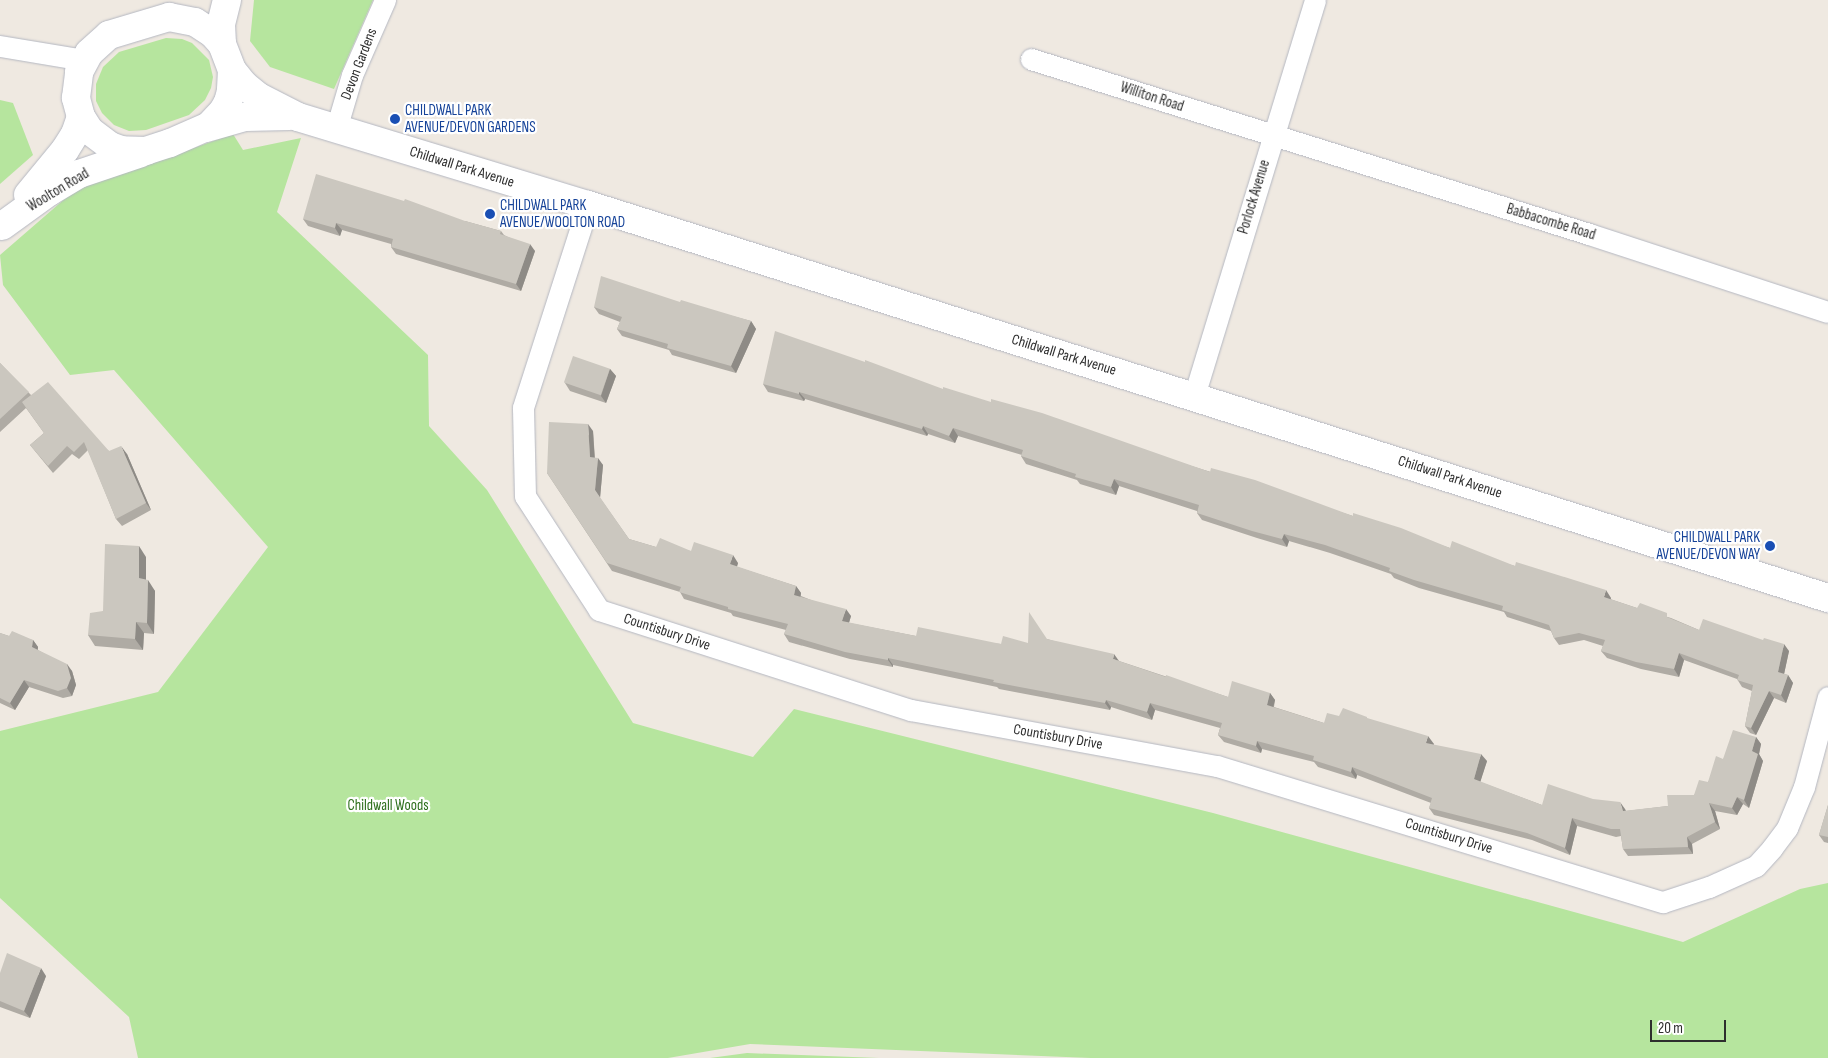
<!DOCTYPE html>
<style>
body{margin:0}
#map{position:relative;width:1828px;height:1058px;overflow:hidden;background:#efe9e1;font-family:"Sofia Sans Condensed",sans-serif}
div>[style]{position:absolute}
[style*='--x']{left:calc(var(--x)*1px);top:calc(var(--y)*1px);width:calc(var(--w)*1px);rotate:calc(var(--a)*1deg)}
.green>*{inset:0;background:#b6e59e}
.roads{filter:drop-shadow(0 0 1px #b4b7c1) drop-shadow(0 0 1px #b4b7c1)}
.street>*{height:21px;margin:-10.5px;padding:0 10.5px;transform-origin:10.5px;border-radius:10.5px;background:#fff}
.secondary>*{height:28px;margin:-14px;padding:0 14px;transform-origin:14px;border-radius:14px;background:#fff}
.wall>*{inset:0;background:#afaba4}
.shaded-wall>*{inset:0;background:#8e8b86}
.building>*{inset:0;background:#cbc7bf;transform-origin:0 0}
.dots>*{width:14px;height:14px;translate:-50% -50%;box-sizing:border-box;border:2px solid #fff;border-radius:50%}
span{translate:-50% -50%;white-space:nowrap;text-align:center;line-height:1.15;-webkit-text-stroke:4.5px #fff;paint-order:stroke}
.street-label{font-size:15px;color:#2e2e2e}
.transit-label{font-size:15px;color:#164399}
.left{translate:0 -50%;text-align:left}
.right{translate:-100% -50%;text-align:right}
.park-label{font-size:15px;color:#2c6e1b}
.scale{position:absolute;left:1650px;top:1020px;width:76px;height:22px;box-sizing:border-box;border:2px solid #2e2e2e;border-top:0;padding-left:6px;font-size:15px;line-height:18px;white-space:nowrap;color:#2e2e2e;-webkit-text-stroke:4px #fff;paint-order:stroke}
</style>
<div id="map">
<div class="green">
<div style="clip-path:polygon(254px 0,373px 0,334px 89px,270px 67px,250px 41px)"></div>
<div style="clip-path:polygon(166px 38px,182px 39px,192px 43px,209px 60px,213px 77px,211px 88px,205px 100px,189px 115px,146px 130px,129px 131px,114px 125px,102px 113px,96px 101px,96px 84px,103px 67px,119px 52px)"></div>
<div style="clip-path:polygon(0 100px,13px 103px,33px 155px,0 184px)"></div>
<div style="clip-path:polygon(233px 134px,243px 150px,301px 138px,277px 212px,428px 355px,429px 426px,487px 490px,633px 723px,753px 757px,794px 709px,1213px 813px,1683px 942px,1800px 889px,1828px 883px,1828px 1058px,1091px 1058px,750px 1044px,668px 1058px,138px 1058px,129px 1017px,0 898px,0 731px,158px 692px,268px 547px,114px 370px,70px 375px,3px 285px,0 255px,75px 190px)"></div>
<div style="clip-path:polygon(747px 1053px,879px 1058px,710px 1058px)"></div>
</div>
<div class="roads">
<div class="street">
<div style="--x:0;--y:46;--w:86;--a:9.4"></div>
<div style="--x:1031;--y:59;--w:585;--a:17.41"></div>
<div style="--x:1589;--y:234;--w:251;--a:18.1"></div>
<div style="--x:336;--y:129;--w:56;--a:-73.5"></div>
<div style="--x:352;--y:75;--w:82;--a:-66.3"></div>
<div style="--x:588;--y:205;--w:213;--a:107.8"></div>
<div style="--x:523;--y:408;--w:88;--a:88.7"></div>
<div style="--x:525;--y:496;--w:136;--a:57"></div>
<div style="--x:599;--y:610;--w:328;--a:17.8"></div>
<div style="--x:911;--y:710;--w:311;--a:10.4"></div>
<div style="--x:1217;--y:766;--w:466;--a:17"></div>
<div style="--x:1663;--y:902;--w:48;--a:-18.1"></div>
<div style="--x:1709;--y:887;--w:51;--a:-24.1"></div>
<div style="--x:1756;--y:866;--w:24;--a:-48"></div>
<div style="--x:1772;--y:848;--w:25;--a:-53"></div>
<div style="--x:1787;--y:828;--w:44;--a:-67.5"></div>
<div style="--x:1804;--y:787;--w:93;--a:-75.1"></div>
<div style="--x:1194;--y:396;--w:414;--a:-73"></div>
</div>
<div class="secondary">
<div style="--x:169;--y:17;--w:26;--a:11"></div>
<div style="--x:195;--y:22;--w:20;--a:33"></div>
<div style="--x:212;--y:33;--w:15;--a:48"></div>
<div style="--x:222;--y:44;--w:28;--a:69"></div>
<div style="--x:232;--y:70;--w:21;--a:93"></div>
<div style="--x:231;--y:91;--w:11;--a:105"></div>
<div style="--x:228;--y:102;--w:10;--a:119"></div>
<div style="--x:223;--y:111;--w:21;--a:133"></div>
<div style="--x:209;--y:126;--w:43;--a:156.4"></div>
<div style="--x:170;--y:143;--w:25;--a:162"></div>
<div style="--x:146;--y:151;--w:25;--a:-178"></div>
<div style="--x:121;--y:150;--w:12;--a:-160"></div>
<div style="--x:110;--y:146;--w:25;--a:-143"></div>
<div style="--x:90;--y:131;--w:17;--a:-123"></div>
<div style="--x:81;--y:117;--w:20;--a:-105"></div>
<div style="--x:76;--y:98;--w:26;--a:-83"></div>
<div style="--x:79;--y:72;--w:21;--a:-62"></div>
<div style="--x:89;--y:53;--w:27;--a:-42"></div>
<div style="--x:109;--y:35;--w:63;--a:-16.7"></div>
<div style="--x:222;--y:44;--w:20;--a:-93"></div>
<div style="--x:221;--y:24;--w:25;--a:-76"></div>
<div style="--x:232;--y:70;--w:19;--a:51"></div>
<div style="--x:244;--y:85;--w:19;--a:39"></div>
<div style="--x:259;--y:97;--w:44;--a:27.1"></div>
<div style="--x:298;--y:117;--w:303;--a:16.9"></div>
<div style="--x:588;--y:205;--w:1301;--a:17.59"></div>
<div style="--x:206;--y:128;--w:41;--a:-15.8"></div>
<div style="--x:245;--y:117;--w:44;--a:-1.3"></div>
<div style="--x:28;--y:195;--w:58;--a:-50.6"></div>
<div style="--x:65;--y:150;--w:19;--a:-58"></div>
<div style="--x:75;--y:134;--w:18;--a:-71"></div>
<div style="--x:2;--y:226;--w:58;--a:-35.9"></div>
<div style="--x:49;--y:192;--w:35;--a:-31"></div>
<div style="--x:79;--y:174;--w:65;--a:-18.7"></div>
</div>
</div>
<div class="wall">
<div style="clip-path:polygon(303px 219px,465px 221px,501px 231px,504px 235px,535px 251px,521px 291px,396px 254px,391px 247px,391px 244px,342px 230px,340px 236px,308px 226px)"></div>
<div style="clip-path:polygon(680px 302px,751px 321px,756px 329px,736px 373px,672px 355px,669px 350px,622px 336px,617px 329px,620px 322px,599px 314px,594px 307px)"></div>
<div style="clip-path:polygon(0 363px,31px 395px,109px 451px,127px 454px,151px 510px,122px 526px,116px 519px,88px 450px,79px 459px,72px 454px,53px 473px,30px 445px,44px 433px,26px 408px,0 432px)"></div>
<div style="clip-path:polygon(610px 369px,616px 376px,606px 403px,570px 391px,565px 383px)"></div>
<div style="clip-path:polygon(763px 384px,943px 389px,1353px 516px,1450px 548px,1515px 566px,1611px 598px,1610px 599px,1637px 608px,1671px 618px,1699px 630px,1789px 651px,1784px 674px,1788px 675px,1793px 683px,1786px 703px,1774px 698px,1756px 735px,1750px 733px,1745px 726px,1752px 691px,1742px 687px,1737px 679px,1684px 660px,1679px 677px,1641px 669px,1607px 658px,1601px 651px,1603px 646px,1584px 640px,1559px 645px,1554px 638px,1551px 631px,1507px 617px,1504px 612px,1419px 588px,1394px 578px,1391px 574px,1330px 553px,1289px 541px,1287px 547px,1257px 538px,1202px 520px,1197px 513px,1197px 511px,1119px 486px,1116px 495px,1080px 484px,1077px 480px,1026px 464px,1021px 456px,1022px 455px,958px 436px,955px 443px,928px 434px,927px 436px,805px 399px,804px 401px,768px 392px)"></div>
<div style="clip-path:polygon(593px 431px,595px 458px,603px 465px,600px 498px,629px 539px,656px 547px,691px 551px,738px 563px,737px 567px,796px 586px,801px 593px,801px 596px,851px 616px,849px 623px,916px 636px,1001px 644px,1028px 643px,1047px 639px,1119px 661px,1228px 697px,1270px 693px,1275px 700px,1274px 707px,1324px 723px,1339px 716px,1369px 719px,1434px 744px,1433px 745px,1487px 761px,1480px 782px,1542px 805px,1625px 809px,1626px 811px,1668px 806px,1694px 795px,1708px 782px,1723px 759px,1756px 737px,1761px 744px,1759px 754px,1763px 761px,1749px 808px,1743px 804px,1737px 815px,1715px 811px,1720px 829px,1692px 844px,1693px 854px,1628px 856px,1623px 849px,1621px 836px,1616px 837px,1577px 826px,1570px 855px,1532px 840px,1434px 815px,1429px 808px,1431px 803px,1357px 775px,1356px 779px,1318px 767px,1314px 762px,1262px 749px,1261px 753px,1224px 742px,1218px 735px,1220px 728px,1155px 710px,1152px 720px,1111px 707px,1110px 710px,999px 689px,997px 687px,893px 665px,893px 667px,850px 659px,789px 642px,784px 634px,786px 630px,733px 616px,731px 613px,684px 599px,680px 592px,612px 571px,547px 473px)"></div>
<div style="clip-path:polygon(146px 557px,146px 580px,155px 591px,154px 634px,144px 633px,143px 650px,95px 646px,88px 635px,103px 611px)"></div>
<div style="clip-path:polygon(0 633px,9px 636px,33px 640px,38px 647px,38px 650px,72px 671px,76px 685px,72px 696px,63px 698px,29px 687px,15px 710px,0 703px)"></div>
<div style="clip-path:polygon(1828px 805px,1828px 843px,1824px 842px,1819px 835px)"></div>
<div style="clip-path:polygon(0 973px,46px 976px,30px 1018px,0 1007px)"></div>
</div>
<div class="shaded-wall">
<div style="clip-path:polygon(336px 223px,342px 230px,340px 236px,335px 228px)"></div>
<div style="clip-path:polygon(530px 244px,535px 251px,521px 291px,516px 284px)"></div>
<div style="clip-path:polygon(751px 321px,756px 329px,736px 373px,731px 366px)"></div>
<div style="clip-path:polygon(610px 369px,616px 376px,606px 403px,601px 396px)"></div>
<div style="clip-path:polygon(799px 392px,805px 399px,804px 401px,799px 394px)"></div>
<div style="clip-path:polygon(588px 424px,593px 431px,595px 465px,590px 457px)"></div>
<div style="clip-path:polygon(923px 426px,928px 434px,927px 436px,922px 429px)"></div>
<div style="clip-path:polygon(953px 428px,958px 436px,955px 443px,949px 436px)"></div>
<div style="clip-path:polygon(121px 446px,127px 454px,151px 510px,146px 503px)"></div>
<div style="clip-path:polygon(598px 458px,603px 465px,600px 498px,595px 490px)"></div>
<div style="clip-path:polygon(1114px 479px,1119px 486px,1116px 495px,1111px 487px)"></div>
<div style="clip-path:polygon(1284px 534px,1289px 541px,1287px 547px,1282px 539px)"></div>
<div style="clip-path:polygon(139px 546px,146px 557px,146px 589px,139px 578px)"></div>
<div style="clip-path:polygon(733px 555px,738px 563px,735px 572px,730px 564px)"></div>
<div style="clip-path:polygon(148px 580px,155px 591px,154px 634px,147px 623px)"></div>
<div style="clip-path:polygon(796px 586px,801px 593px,799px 602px,794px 595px)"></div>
<div style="clip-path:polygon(1606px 590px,1611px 598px,1609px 604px,1604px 597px)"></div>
<div style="clip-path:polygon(846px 609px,851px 616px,847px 629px,842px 621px)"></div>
<div style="clip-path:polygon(136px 622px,144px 633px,143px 650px,135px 639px)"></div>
<div style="clip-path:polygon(33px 640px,38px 647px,37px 654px,32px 647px)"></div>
<div style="clip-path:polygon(1784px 644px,1789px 651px,1783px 679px,1778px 672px)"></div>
<div style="clip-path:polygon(1679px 653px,1684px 660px,1679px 677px,1674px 669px)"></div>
<div style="clip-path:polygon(1114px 654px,1119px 661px,1113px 659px)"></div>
<div style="clip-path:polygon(888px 658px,893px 665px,893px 667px,888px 660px)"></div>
<div style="clip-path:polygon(67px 664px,72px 671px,76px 685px,72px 696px,67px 688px)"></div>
<div style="clip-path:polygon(1788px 675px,1793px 683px,1786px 703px,1781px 695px)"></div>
<div style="clip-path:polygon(24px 680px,29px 687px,15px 710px,10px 703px)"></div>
<div style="clip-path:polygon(1769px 691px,1774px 698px,1756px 735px,1751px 728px)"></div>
<div style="clip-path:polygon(1270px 693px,1275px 700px,1272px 712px,1267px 705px)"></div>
<div style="clip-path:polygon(1106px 700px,1111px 707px,1110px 710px,1105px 703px)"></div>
<div style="clip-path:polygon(1150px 703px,1155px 710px,1152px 720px,1147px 712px)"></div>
<div style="clip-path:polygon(1428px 736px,1434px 744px,1431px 751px,1426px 743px)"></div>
<div style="clip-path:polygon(1756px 737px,1761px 744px,1759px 754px,1763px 761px,1749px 808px,1744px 800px,1752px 751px)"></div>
<div style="clip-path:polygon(1257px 741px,1262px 749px,1261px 753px,1256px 746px)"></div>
<div style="clip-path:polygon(1481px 754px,1487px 761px,1479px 786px,1474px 779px)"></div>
<div style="clip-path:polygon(1352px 767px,1357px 775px,1356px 779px,1351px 772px)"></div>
<div style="clip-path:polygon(1737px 797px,1743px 804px,1737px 815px,1732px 808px)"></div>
<div style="clip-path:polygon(1620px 802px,1625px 809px,1628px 818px,1623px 811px)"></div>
<div style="clip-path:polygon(1709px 803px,1715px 811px,1720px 829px,1715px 822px)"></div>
<div style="clip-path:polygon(1572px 818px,1577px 826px,1570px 855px,1565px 848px)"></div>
<div style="clip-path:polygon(1687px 837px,1692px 844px,1693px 854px,1688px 847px)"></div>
<div style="clip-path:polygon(41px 968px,46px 976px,30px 1018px,24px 1011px)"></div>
</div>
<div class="building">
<div style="clip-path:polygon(316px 174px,404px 201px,405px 199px,465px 221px,501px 231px,500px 234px,530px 244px,516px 284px,391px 247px,393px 239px,336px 223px,335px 228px,303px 219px)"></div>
<div style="clip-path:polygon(601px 276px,680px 302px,681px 300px,751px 321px,731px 366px,667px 348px,668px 344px,617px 329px,622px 317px,594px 307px)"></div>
<div style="clip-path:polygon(775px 331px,865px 362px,865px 360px,943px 389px,943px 387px,991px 402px,991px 399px,1042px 413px,1210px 472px,1211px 468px,1255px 480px,1353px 516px,1353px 513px,1401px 528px,1450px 548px,1452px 541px,1515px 566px,1516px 562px,1606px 590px,1604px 597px,1637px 608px,1640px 603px,1667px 613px,1667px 617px,1699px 630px,1703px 619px,1763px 640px,1764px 638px,1784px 644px,1778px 672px,1788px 675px,1781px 695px,1769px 691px,1751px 728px,1745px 726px,1753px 685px,1737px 680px,1739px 675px,1679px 653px,1674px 669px,1636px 662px,1601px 651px,1605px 640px,1579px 633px,1554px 638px,1549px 625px,1502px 610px,1503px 606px,1414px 580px,1389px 571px,1390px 568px,1325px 545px,1284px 534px,1282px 539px,1252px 531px,1197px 513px,1199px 505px,1114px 479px,1111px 487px,1075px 477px,1076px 474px,1021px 456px,1023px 450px,953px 428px,949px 436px,923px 426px,922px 429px,799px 392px,799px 394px,763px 384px)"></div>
<div style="left:573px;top:356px;width:39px;height:28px;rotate:19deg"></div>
<div style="clip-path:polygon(0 363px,29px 392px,0 419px)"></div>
<div style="clip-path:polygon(48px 382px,109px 451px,121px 446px,146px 503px,116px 519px,84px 442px,74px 452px,67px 446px,48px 466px,30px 445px,44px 433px,22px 402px)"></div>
<div style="clip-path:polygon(549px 422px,588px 424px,590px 457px,598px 458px,595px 490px,629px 539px,656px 547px,660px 538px,691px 551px,694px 542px,733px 555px,730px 564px,796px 586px,794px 595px,846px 609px,842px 621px,916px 636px,918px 627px,1001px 644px,1003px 636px,1028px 643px,1029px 612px,1047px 639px,1114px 654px,1113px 659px,1166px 677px,1166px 675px,1228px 697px,1232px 681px,1270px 693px,1267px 705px,1324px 723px,1327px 713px,1339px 716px,1343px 708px,1367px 717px,1367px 718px,1428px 736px,1426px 743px,1481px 754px,1474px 779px,1542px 805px,1548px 784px,1593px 799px,1620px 802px,1623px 811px,1668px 806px,1667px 795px,1694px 795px,1699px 780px,1708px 782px,1716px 756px,1723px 759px,1733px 730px,1756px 737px,1752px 751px,1758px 754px,1744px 800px,1737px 797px,1732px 808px,1709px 803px,1715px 822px,1687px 837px,1688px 847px,1623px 849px,1620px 829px,1611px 829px,1572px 818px,1565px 848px,1527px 833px,1429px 808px,1432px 798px,1352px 767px,1351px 772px,1313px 760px,1314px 756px,1257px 741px,1256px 746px,1218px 735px,1222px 723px,1150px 703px,1147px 712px,1106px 700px,1105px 703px,993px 682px,994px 680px,888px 658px,888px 660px,845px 652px,784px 634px,788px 624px,728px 609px,728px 607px,679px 592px,681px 587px,607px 563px,547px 473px)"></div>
<div style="clip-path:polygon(105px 544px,139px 546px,139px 578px,148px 580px,147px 623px,136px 622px,135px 639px,88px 635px,90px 613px,103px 611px)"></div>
<div style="clip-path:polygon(12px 631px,33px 640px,32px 647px,67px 664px,71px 678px,67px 688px,58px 691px,24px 680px,10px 703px,0 698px,0 633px,9px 636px)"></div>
<div style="clip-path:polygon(1828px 805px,1828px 837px,1819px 835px)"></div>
<div style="clip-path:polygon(7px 953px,41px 968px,24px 1011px,0 1001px,0 973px)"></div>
</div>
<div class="dots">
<div style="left:395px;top:119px;background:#1a4fb4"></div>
<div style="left:490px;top:214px;background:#1a4fb4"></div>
<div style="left:1770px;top:546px;background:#1a4fb4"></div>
</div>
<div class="street-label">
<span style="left:359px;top:64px;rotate:-69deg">Devon Gardens</span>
<span style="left:1152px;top:97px;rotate:18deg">Williton Road</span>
<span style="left:462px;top:167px;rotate:17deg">Childwall Park Avenue</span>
<span style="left:58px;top:190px;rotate:-31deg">Woolton Road</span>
<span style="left:1254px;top:197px;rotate:-73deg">Porlock Avenue</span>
<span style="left:1551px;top:222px;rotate:17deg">Babbacombe Road</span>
<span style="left:1064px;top:355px;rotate:17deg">Childwall Park Avenue</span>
<span style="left:1450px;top:477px;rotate:18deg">Childwall Park Avenue</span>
<span style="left:667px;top:632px;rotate:18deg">Countisbury Drive</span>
<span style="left:1058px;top:737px;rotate:10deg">Countisbury Drive</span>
<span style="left:1449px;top:836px;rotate:17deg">Countisbury Drive</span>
</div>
<div class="transit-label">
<span class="left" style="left:405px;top:119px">CHILDWALL PARK<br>AVENUE/DEVON GARDENS</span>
<span class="left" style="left:500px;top:214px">CHILDWALL PARK<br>AVENUE/WOOLTON ROAD</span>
<span class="right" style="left:1760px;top:546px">CHILDWALL PARK<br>AVENUE/DEVON WAY</span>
</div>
<div class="park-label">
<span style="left:388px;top:806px">Childwall Woods</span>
</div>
<div class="scale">20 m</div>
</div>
